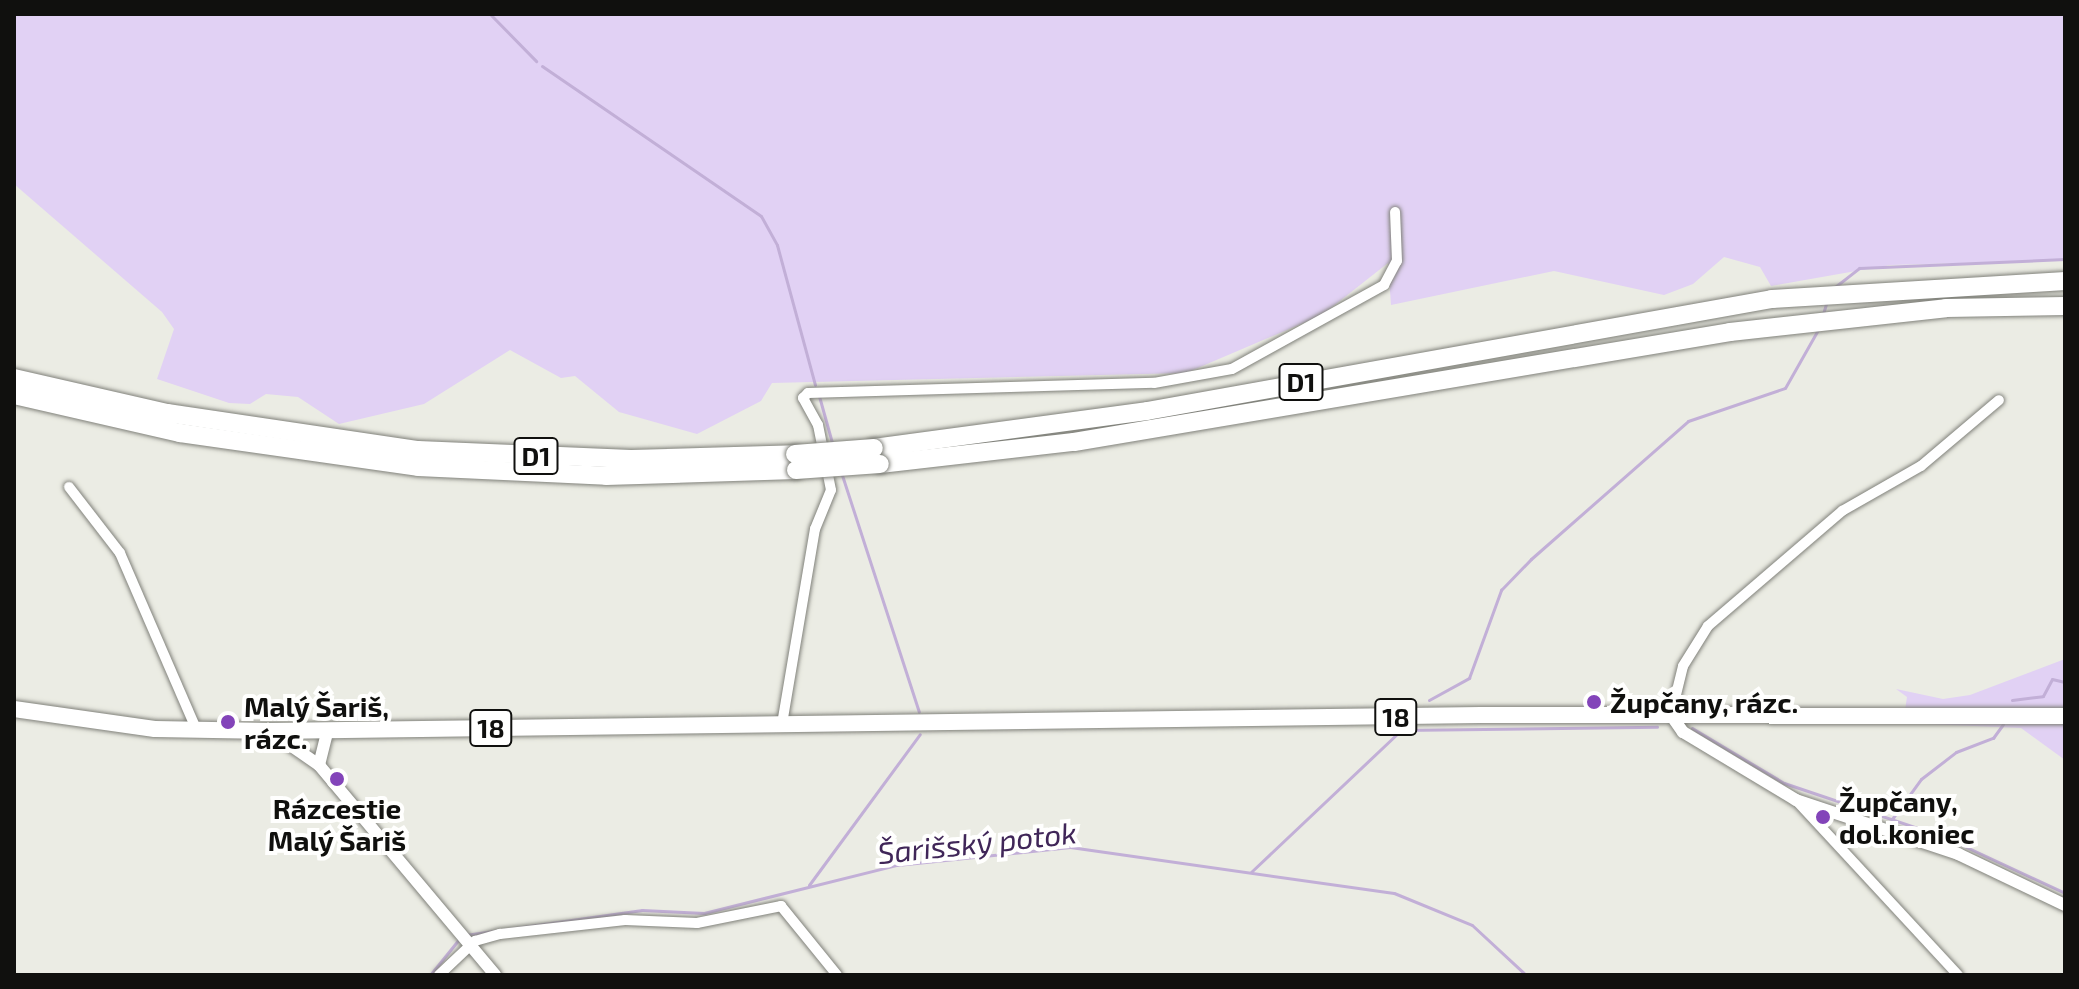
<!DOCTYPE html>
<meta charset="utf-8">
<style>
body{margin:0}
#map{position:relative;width:2079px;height:989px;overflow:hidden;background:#ebece4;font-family:"Exo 2",sans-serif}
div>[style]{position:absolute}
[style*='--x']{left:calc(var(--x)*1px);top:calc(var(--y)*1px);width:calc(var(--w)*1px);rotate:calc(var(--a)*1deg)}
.green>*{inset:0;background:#e1d1f4}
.stream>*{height:3px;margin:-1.5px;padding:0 1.5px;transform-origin:1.5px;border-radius:1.5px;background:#c2afd7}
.roads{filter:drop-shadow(0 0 2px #80817a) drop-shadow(0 0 2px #80817a)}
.minor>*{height:10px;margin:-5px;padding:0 5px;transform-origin:5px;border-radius:5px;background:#fff}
.tertiary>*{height:12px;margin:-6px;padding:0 6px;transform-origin:6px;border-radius:6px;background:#fff}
.primary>*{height:16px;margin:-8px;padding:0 8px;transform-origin:8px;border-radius:8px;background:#fff}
.motorway>*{height:18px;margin:-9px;padding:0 9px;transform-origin:9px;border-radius:9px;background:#fff}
.bridges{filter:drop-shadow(0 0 2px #80817a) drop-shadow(0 0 2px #80817a)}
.motorway-bridge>*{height:18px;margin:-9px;padding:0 9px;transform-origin:9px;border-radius:9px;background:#fff}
.dots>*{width:22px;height:22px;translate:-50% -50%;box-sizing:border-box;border:4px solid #fffffe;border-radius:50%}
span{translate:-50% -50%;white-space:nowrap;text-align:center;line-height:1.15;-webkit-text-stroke:8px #fffffe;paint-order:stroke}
.shield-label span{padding:2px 6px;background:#fffffe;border:2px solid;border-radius:6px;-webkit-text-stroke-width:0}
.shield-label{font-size:26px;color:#10100e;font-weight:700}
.poi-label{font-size:28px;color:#10100e;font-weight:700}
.left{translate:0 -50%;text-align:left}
.water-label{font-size:30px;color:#402658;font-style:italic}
.frame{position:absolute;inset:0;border:16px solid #10100e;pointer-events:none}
</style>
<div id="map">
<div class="green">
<div style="clip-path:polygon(14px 14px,2065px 14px,2065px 260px,1890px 265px,1771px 286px,1760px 267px,1724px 257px,1693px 284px,1664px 295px,1554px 271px,1391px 305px,1388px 263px,1322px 315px,1186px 373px,772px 383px,761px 401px,697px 434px,619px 412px,575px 376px,561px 378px,510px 350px,424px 404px,339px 424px,298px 397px,266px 394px,250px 404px,229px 403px,157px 379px,174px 329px,162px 312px,14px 184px)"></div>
<div style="clip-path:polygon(2065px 659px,2065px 760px,2021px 728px,1903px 723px,1907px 697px,1896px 689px,1943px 699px,1970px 695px)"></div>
</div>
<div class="stream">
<div style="--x:490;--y:14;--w:66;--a:45.6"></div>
<div style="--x:542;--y:66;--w:265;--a:34.4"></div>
<div style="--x:761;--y:216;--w:33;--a:61"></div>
<div style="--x:777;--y:245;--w:145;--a:74.8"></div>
<div style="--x:1831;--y:290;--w:36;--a:-38"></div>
<div style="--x:1859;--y:268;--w:206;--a:-2.5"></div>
<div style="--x:1822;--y:317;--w:17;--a:-73"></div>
<div style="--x:819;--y:396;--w:52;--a:74.4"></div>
<div style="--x:841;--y:472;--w:252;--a:72"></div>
<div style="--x:1429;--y:700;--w:46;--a:-28.8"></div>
<div style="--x:1469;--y:678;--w:94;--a:-70"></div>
<div style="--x:1501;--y:590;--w:43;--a:-45.9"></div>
<div style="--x:1531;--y:559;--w:209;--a:-41.3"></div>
<div style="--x:1688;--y:421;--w:102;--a:-18.8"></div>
<div style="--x:1785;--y:388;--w:69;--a:-60.5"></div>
<div style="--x:2012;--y:700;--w:31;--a:-7"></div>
<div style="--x:2043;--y:696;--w:19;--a:-62"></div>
<div style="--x:2052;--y:679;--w:13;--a:13"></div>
<div style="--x:1692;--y:728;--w:107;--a:30.9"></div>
<div style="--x:1784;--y:783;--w:172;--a:18.6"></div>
<div style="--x:1947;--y:838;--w:130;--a:25"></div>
<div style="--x:1892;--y:819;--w:49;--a:-54.1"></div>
<div style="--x:1921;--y:779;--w:44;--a:-37.6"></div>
<div style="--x:1956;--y:752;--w:40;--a:-21"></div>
<div style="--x:1993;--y:738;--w:17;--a:-54"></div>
<div style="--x:1251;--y:872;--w:207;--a:-43.4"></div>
<div style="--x:1401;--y:730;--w:256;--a:-0.7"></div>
<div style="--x:809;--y:885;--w:187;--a:-53.7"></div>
<div style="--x:465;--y:935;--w:179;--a:-8"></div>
<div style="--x:642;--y:910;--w:62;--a:2.8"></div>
<div style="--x:704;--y:913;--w:199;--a:-14"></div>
<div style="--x:897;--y:865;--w:174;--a:-5.9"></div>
<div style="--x:1070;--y:847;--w:327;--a:8.1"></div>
<div style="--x:1394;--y:893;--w:84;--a:22.3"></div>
<div style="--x:1472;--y:925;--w:74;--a:42.8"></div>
<div style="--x:430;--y:975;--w:46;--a:-51.1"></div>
</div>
<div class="roads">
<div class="minor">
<div style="--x:69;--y:487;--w:83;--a:52.3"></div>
<div style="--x:120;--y:553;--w:194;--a:66.6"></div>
<div style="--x:1671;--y:715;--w:50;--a:-76.2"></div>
<div style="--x:1683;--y:666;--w:47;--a:-58"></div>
<div style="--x:1708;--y:626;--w:177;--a:-40.6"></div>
<div style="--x:1842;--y:511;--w:91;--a:-29.7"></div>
<div style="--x:1921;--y:466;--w:102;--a:-40.2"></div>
<div style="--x:782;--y:724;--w:198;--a:-80.4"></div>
<div style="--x:815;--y:529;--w:42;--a:-67.7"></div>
<div style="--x:831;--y:490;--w:66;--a:-101.3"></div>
<div style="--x:818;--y:425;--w:31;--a:-119"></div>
<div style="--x:803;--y:398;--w:7;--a:-45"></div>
<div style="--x:808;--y:393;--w:346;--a:-1.7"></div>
<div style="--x:1154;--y:383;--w:79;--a:-10.2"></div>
<div style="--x:1232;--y:369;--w:174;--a:-28.9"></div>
<div style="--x:1384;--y:285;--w:27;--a:-62"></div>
<div style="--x:1397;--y:261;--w:49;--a:-92.3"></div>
<div style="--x:1796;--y:800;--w:238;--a:47.2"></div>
<div style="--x:439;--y:975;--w:50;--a:-43.4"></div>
<div style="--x:475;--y:941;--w:26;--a:-16"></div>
<div style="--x:500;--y:934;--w:126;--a:-6.4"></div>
<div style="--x:625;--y:920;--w:72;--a:2.4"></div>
<div style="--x:697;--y:923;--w:86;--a:-11.4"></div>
<div style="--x:781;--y:906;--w:89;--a:50.9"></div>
</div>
<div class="tertiary">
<div style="--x:1671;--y:715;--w:21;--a:55"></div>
<div style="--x:1683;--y:732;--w:132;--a:31"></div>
<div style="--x:1796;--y:800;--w:171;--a:18.4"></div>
<div style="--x:1958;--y:854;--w:119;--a:25.5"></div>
<div style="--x:270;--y:731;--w:60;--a:34.8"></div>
<div style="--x:319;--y:765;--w:274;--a:50"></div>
<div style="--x:319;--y:765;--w:36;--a:-76"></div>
</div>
<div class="primary">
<div style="--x:14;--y:709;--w:142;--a:8.1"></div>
<div style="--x:155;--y:729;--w:115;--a:1"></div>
<div style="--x:270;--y:731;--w:1211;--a:-0.76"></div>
<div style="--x:1481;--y:715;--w:584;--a:0.1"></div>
</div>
<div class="motorway">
<div style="--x:14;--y:378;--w:157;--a:12.9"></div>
<div style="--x:167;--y:413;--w:254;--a:8.4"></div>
<div style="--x:418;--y:450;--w:213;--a:2.4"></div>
<div style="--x:631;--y:459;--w:164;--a:-1.7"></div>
<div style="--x:14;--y:395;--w:170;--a:12.9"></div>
<div style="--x:180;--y:433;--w:240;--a:8.1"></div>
<div style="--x:418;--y:467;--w:188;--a:2.7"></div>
<div style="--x:606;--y:476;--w:190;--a:-1.8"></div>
<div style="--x:874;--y:448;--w:275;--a:-7.7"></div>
<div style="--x:1147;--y:411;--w:635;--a:-10.16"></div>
<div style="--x:1772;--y:299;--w:294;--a:-3.5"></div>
<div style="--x:880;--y:464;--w:195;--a:-6.5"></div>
<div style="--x:1074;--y:442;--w:665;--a:-9.52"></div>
<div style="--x:1730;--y:332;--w:217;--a:-6.3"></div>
<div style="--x:1946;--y:308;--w:119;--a:-1"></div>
</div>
</div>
<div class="bridges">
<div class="motorway-bridge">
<div style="--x:795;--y:454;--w:79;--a:-4.3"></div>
<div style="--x:796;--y:470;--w:84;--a:-4.1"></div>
</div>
</div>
<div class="dots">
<div style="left:1594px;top:702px;background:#8344b9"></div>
<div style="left:228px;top:722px;background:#8344b9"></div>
<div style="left:337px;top:779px;background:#8344b9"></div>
<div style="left:1823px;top:817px;background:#8344b9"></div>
</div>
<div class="shield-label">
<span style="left:1301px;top:382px">D1</span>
<span style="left:536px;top:456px">D1</span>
<span style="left:1396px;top:717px">18</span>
<span style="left:491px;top:728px">18</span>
</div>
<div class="poi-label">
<span class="left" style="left:1610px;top:702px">Župčany, rázc.</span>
<span class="left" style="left:244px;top:722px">Malý Šariš,<br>rázc.</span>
<span class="left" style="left:1839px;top:817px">Župčany,<br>dol.koniec</span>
<span style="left:337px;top:824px">Rázcestie<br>Malý Šariš</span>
</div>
<div class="water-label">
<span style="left:977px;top:842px;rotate:-6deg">Šarišský potok</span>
</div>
<div class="frame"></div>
</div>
